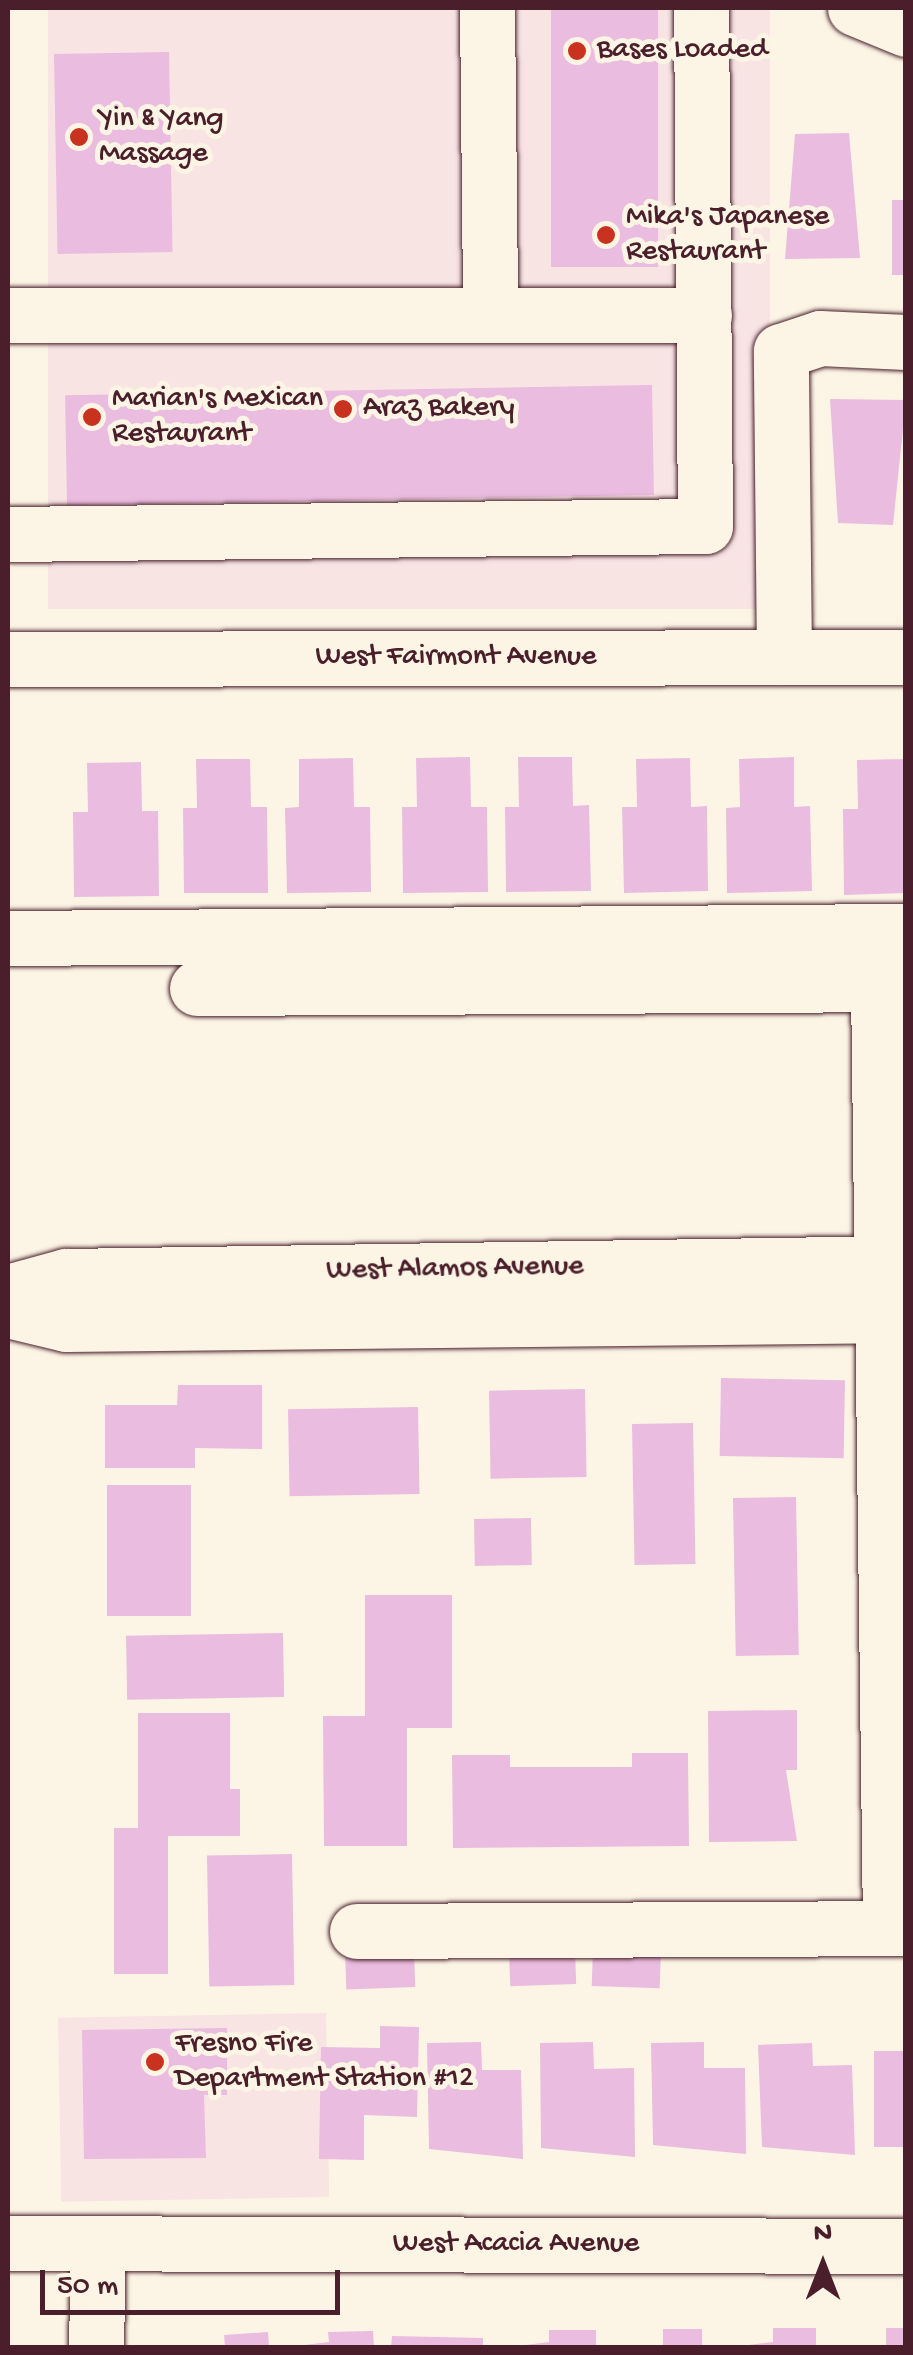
<!DOCTYPE html>
<style>
body{margin:0}
#map{position:relative;width:913px;height:2355px;overflow:hidden;background:#fcf5e5;font-family:"Gochi Hand",sans-serif}
div>[style]{position:absolute}
[style*='--x']{left:calc(var(--x)*1px);top:calc(var(--y)*1px);width:calc(var(--w)*1px);rotate:calc(var(--a)*1deg)}
.built>*{inset:0;background:#f7e4e3;transform-origin:0 0}
.building>*{inset:0;background:#eabcdf;transform-origin:0 0}
.roads{filter:drop-shadow(0 0 2px #4a1f2b) drop-shadow(0 0 2px #4a1f2b)}
.minor>*{height:55px;margin:-27.5px;padding:0 27.5px;transform-origin:27.5px;border-radius:27.5px;background:#fcf5e5}
.dots>*{width:28px;height:28px;translate:-50% -50%;box-sizing:border-box;border:5px solid #fcf5e5;border-radius:50%}
span{translate:-50% -50%;white-space:nowrap;text-align:center;line-height:1.15;-webkit-text-stroke:10px #fcf5e5;paint-order:stroke}
.poi-label{font-size:30px;color:#4a1f2b}
.left{translate:0 -50%;text-align:left}
.street-label{font-size:30px;color:#4a1f2b}
.frame{position:absolute;inset:0;border:10px solid #4a1f2b;pointer-events:none}
.north{position:absolute;left:773px;top:2215px;width:100px;height:100px;-webkit-text-stroke:8px #fcf5e5;paint-order:stroke;rotate:0deg;font-size:28px;font-weight:700;line-height:40px;text-align:center;color:#4a1f2b}
.north::after{content:'';display:block;margin:auto;width:35px;height:45px;background:#4a1f2b;clip-path:polygon(50% 0,100% 100%,50% 72%,0 100%)}
.scale{position:absolute;left:40px;top:2270px;width:300px;height:45px;box-sizing:border-box;border:5px solid #4a1f2b;border-top:0;padding-left:12px;font-size:30px;line-height:35px;white-space:nowrap;color:#4a1f2b;-webkit-text-stroke:8px #fcf5e5;paint-order:stroke}
</style>
<div id="map">
<div class="built">
<div style="left:48px;top:8px;width:722px;height:601px"></div>
<div style="left:326px;top:2013px;width:184px;height:268px;rotate:89deg"></div>
</div>
<div class="building">
<div style="left:551px;top:8px;width:107px;height:259px"></div>
<div style="left:169px;top:52px;width:200px;height:115px;rotate:89deg"></div>
<div style="clip-path:polygon(849px 133px,860px 258px,785px 259px,795px 134px)"></div>
<div style="left:892px;top:200px;width:14px;height:75px"></div>
<div style="left:652px;top:385px;width:110px;height:587px;rotate:89deg"></div>
<div style="clip-path:polygon(830px 399px,906px 400px,893px 525px,838px 523px)"></div>
<div style="clip-path:polygon(470px 757px,471px 807px,487px 807px,488px 892px,403px 893px,402px 807px,417px 807px,416px 758px)"></div>
<div style="clip-path:polygon(518px 757px,572px 757px,573px 806px,589px 805px,591px 891px,506px 892px,505px 807px,519px 807px)"></div>
<div style="clip-path:polygon(794px 757px,794px 807px,810px 806px,812px 891px,727px 893px,726px 808px,740px 807px,739px 759px)"></div>
<div style="clip-path:polygon(353px 758px,354px 807px,370px 807px,371px 892px,287px 893px,285px 808px,299px 807px,299px 759px)"></div>
<div style="clip-path:polygon(690px 758px,691px 807px,707px 806px,708px 891px,624px 893px,622px 807px,637px 807px,636px 759px)"></div>
<div style="clip-path:polygon(196px 759px,250px 759px,251px 807px,267px 807px,268px 893px,184px 893px,183px 808px,197px 808px)"></div>
<div style="clip-path:polygon(906px 759px,906px 893px,844px 895px,843px 809px,858px 809px,857px 760px)"></div>
<div style="clip-path:polygon(141px 762px,142px 811px,158px 811px,159px 896px,74px 897px,73px 812px,88px 812px,87px 763px)"></div>
<div style="left:721px;top:1378px;width:124px;height:78px;rotate:1deg"></div>
<div style="clip-path:polygon(178px 1385px,262px 1385px,262px 1449px,195px 1448px,195px 1468px,105px 1468px,105px 1405px,177px 1405px)"></div>
<div style="left:585px;top:1389px;width:88px;height:96px;rotate:89deg"></div>
<div style="left:418px;top:1407px;width:87px;height:130px;rotate:89deg"></div>
<div style="left:693px;top:1423px;width:141px;height:61px;rotate:89deg"></div>
<div style="left:191px;top:1485px;width:131px;height:84px;rotate:90deg"></div>
<div style="left:796px;top:1497px;width:158px;height:63px;rotate:89deg"></div>
<div style="left:531px;top:1518px;width:47px;height:57px;rotate:89deg"></div>
<div style="clip-path:polygon(365px 1595px,452px 1595px,452px 1728px,407px 1728px,407px 1846px,324px 1846px,323px 1716px,365px 1716px)"></div>
<div style="left:283px;top:1633px;width:64px;height:157px;rotate:89deg"></div>
<div style="clip-path:polygon(797px 1710px,797px 1770px,786px 1770px,797px 1841px,709px 1842px,708px 1711px)"></div>
<div style="clip-path:polygon(138px 1713px,230px 1713px,230px 1789px,240px 1789px,240px 1836px,168px 1836px,168px 1974px,114px 1974px,114px 1828px,138px 1828px)"></div>
<div style="clip-path:polygon(632px 1753px,688px 1753px,689px 1846px,453px 1848px,452px 1755px,510px 1755px,510px 1767px,632px 1767px)"></div>
<div style="left:292px;top:1854px;width:131px;height:85px;rotate:89deg"></div>
<div style="left:593px;top:1949px;width:68px;height:37px;rotate:2deg"></div>
<div style="left:414px;top:1950px;width:37px;height:69px;rotate:88deg"></div>
<div style="left:575px;top:1950px;width:34px;height:66px;rotate:88deg"></div>
<div style="clip-path:polygon(380px 2026px,419px 2027px,417px 2117px,364px 2115px,364px 2160px,319px 2159px,321px 2047px,380px 2048px)"></div>
<div style="clip-path:polygon(227px 2028px,227px 2095px,204px 2095px,206px 2158px,84px 2159px,82px 2030px)"></div>
<div style="clip-path:polygon(481px 2042px,482px 2070px,521px 2070px,523px 2159px,429px 2149px,427px 2043px)"></div>
<div style="clip-path:polygon(593px 2042px,594px 2069px,634px 2068px,635px 2157px,541px 2148px,540px 2043px)"></div>
<div style="clip-path:polygon(704px 2042px,704px 2068px,745px 2068px,746px 2154px,653px 2145px,651px 2043px)"></div>
<div style="clip-path:polygon(812px 2043px,813px 2066px,852px 2065px,855px 2155px,762px 2147px,758px 2045px)"></div>
<div style="left:874px;top:2051px;width:32px;height:96px"></div>
<div style="clip-path:polygon(773px 2328px,816px 2328px,816px 2348px,724px 2348px,773px 2342px)"></div>
<div style="left:886px;top:2328px;width:20px;height:20px"></div>
<div style="left:663px;top:2329px;width:39px;height:19px"></div>
<div style="clip-path:polygon(549px 2330px,596px 2330px,596px 2348px,501px 2348px,549px 2342px)"></div>
<div style="clip-path:polygon(373px 2331px,374px 2348px,279px 2348px,329px 2342px,328px 2332px)"></div>
<div style="left:268px;top:2332px;width:16px;height:44px;rotate:86deg"></div>
<div style="clip-path:polygon(392px 2336px,483px 2338px,483px 2348px,391px 2348px)"></div>
</div>
<div class="roads">
<div class="minor">
<div style="--x:487;--y:8;--w:307;--a:89.4"></div>
<div style="--x:855;--y:8;--w:55;--a:22.4"></div>
<div style="--x:8;--y:315;--w:696;--a:0"></div>
<div style="--x:8;--y:534;--w:697;--a:-0.66"></div>
<div style="--x:705;--y:526;--w:518;--a:-90.44"></div>
<div style="--x:784;--y:657;--w:306;--a:-90.6"></div>
<div style="--x:781;--y:351;--w:41;--a:-18.4"></div>
<div style="--x:820;--y:338;--w:86;--a:2.7"></div>
<div style="--x:8;--y:659;--w:898;--a:-0.13"></div>
<div style="--x:8;--y:938;--w:898;--a:-0.45"></div>
<div style="--x:878;--y:984;--w:944;--a:89.27"></div>
<div style="--x:197;--y:988;--w:709;--a:-0.32"></div>
<div style="--x:8;--y:1292;--w:60;--a:-15.4"></div>
<div style="--x:66;--y:1276;--w:840;--a:-0.89"></div>
<div style="--x:8;--y:1310;--w:60;--a:13.6"></div>
<div style="--x:66;--y:1324;--w:840;--a:-0.61"></div>
<div style="--x:357;--y:1931;--w:549;--a:-0.31"></div>
<div style="--x:8;--y:2243;--w:898;--a:0.19"></div>
<div style="--x:96;--y:2348;--w:103;--a:-88.9"></div>
</div>
</div>
<div class="dots">
<div style="left:577px;top:51px;background:#c8321e"></div>
<div style="left:79px;top:137px;background:#c8321e"></div>
<div style="left:606px;top:235px;background:#c8321e"></div>
<div style="left:343px;top:409px;background:#c8321e"></div>
<div style="left:92px;top:417px;background:#c8321e"></div>
<div style="left:155px;top:2062px;background:#c8321e"></div>
</div>
<div class="poi-label">
<span class="left" style="left:597px;top:51px">Bases Loaded</span>
<span class="left" style="left:99px;top:137px">Yin &amp; Yang<br>Massage</span>
<span class="left" style="left:626px;top:235px">Mika's Japanese<br>Restaurant</span>
<span class="left" style="left:112px;top:417px">Marian's Mexican<br>Restaurant</span>
<span class="left" style="left:363px;top:409px">Araz Bakery</span>
<span class="left" style="left:175px;top:2062px">Fresno Fire<br>Department Station #12</span>
</div>
<div class="street-label">
<span style="left:456px;top:658px">West Fairmont Avenue</span>
<span style="left:455px;top:1270px;rotate:-1deg">West Alamos Avenue</span>
<span style="left:516px;top:2245px">West Acacia Avenue</span>
</div>
<div class="frame"></div>
<div class="north">N</div>
<div class="scale">50 m</div>
</div>
